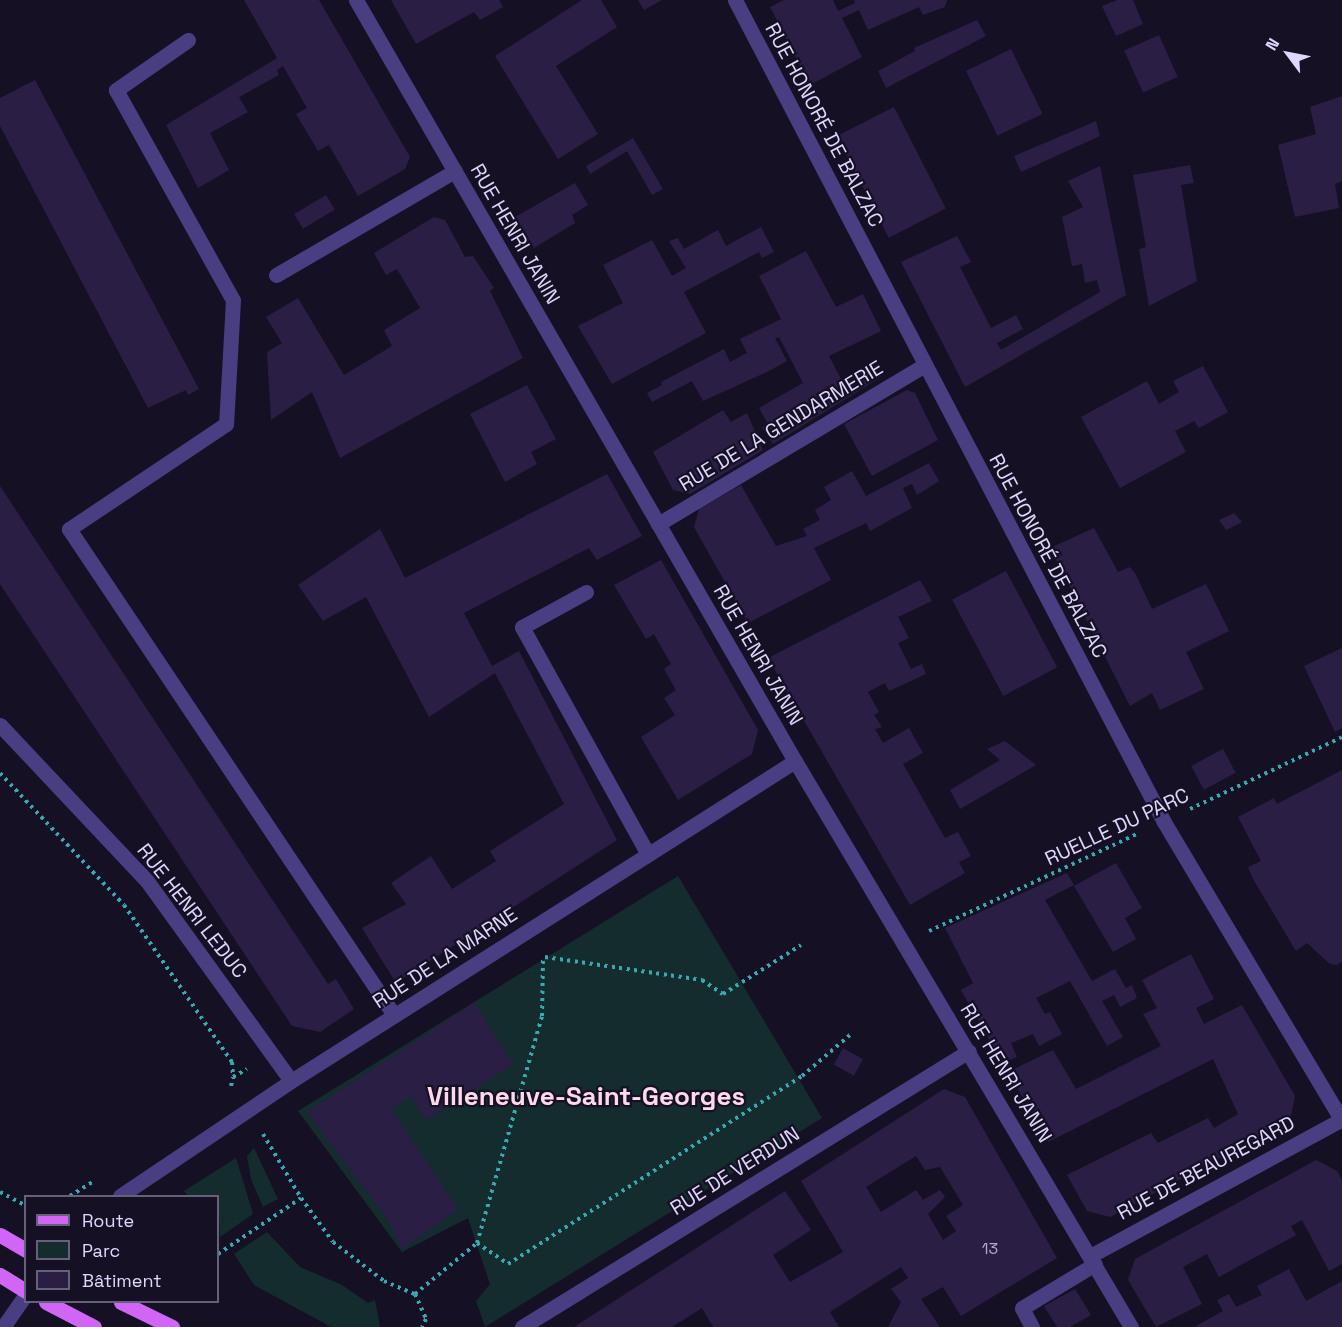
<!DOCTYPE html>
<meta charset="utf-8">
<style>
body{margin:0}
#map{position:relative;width:1342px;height:1327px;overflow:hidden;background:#161025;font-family:"Space Grotesk",sans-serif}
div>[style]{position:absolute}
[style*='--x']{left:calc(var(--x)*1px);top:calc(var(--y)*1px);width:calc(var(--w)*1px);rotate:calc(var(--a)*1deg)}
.green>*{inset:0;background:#142c2e}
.building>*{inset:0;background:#2a1e45;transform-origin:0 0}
.path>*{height:4px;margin-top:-2px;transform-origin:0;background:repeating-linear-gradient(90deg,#37a9b0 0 3px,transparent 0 7.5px)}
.service>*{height:15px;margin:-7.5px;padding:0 7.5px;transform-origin:7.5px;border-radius:7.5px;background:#493e81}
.minor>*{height:15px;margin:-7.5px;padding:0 7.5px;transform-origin:7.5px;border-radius:7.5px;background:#493e81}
.primary>*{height:15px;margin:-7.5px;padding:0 7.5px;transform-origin:7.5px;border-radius:7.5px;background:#d165f6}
span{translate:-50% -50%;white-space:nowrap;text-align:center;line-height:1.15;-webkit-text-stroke:4.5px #161025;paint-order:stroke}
.number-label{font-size:16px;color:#b2a9cf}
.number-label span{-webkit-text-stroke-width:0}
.street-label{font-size:20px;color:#e0d7fd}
.district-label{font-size:26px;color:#fdd9eb;font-weight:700}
.legend{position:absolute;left:24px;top:1195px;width:195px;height:108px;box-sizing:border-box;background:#161025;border:2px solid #67607b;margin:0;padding:8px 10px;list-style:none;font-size:18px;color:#e0d7fd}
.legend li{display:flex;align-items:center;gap:12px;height:30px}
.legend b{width:30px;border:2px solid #67607b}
.north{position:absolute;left:1258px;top:24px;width:60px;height:60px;-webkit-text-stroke:4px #161025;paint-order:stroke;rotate:302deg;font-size:16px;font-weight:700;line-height:24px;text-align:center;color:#e0d7fd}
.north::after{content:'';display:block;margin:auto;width:21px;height:27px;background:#e0d7fd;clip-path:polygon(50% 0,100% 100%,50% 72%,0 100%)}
</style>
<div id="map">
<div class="green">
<div style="clip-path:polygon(678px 876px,822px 1118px,485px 1327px,476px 1301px,490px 1284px,468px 1218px,402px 1252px,298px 1111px)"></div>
<div style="clip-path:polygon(254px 1148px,278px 1199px,263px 1207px,251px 1179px,247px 1156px)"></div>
<div style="clip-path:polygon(236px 1158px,253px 1214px,220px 1237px,218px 1196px,188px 1196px,184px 1191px)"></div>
<div style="clip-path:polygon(267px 1232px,300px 1267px,342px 1285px,368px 1303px,375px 1300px,380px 1327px,331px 1327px,254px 1285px,234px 1254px)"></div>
</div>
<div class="building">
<div style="clip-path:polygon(244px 0,319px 0,410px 157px,405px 169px,358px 196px,329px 145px,318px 151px,296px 114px,307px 108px,283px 66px,277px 70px,279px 75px,239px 97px,248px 112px,210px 133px,229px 170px,198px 188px,166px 125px,277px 58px)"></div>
<div style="clip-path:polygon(391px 0,499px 0,503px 7px,480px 20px,474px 12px,416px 44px)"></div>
<div style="clip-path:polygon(582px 0,601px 0,617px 27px,556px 66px,598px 134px,558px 159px,495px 56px)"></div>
<div style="clip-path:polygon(638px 0,662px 0,644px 10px)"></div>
<div style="clip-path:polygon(784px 0,833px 0,838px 11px,855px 3px,854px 0,947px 0,945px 7px,923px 15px,919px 7px,868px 30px,859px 10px,842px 18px,862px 57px,810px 85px,770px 7px)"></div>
<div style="clip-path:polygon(1117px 0,1133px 0,1143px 24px,1116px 36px,1102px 6px)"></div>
<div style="clip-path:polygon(977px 20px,986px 36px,886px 88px,878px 71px,915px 51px,914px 48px)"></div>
<div style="left:1159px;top:35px;width:46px;height:38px;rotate:66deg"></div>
<div style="left:1011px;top:49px;width:72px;height:50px;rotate:64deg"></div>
<div style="clip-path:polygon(35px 80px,199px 389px,188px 395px,186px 390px,148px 408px,0 126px,0 98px)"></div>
<div style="clip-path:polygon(1342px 96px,1342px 181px,1335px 184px,1339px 208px,1295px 217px,1278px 145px,1316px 134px,1310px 107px)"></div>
<div style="left:894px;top:107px;width:114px;height:64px;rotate:63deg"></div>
<div style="clip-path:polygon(1096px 121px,1100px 136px,1021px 172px,1014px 156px)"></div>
<div style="clip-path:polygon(633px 138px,663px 189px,652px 195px,627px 151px,590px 174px,586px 166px)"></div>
<div style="clip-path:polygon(1190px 165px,1194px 183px,1181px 185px,1197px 281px,1149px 306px,1139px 249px,1146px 247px,1133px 175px)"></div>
<div style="clip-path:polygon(1100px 166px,1126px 295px,965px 387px,901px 262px,957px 236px,971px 262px,960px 267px,991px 328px,1016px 315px,1023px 329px,997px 343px,1001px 350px,1100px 292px,1097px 280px,1085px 283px,1082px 264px,1072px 266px,1062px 217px,1083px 207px,1068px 181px)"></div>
<div style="clip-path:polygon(575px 183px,588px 205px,572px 215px,575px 223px,534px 248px,515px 217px)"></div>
<div style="left:326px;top:195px;width:17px;height:37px;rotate:59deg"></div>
<div style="clip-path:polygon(434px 217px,445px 220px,465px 257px,473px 256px,494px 288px,490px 291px,523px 358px,340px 458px,312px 392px,271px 420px,267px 352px,282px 343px,266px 317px,298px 298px,344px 375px,392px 346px,384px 330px,420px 308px,397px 269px,386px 275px,374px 253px)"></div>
<div style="clip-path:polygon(761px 227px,774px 252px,762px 258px,759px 252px,684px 292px,706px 333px,612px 384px,578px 326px,623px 303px,603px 265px,652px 240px,672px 276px,686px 268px,669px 241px,678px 238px,684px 249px,718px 230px,726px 246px)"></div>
<div style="clip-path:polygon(806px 251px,836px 307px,863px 294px,881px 331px,829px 356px,842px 381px,872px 363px,881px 377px,773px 444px,762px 428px,768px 424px,759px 408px,803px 383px,779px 337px,775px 338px,787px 361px,769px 371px,703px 401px,692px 381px,652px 402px,647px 393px,662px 385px,661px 382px,724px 349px,730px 362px,747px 353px,740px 339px,781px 319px,759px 276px)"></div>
<div style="clip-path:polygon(1203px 366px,1228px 412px,1199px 428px,1194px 421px,1175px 431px,1186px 452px,1120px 488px,1081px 417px,1147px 381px,1159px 404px,1179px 392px,1173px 381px)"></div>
<div style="clip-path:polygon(527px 385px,556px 439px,531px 452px,537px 464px,505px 482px,470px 414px)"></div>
<div style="clip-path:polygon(907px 390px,915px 393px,938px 440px,872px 476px,844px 424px)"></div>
<div style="clip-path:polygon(723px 410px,731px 422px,747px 413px,763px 450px,690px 494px,673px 490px,653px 452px)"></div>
<div style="clip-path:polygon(929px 463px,939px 481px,917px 495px,912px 484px,903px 488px,912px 508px,870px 531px,866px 523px,814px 548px,831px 580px,748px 623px,694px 527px,699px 509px,741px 485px,776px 546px,807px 536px,803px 529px,820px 520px,815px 510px,831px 500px,824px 487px,840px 478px,852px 471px,866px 496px)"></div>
<div style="clip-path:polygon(607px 474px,642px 536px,597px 560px,589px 548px,464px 613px,492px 666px,519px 651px,617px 840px,396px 983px,362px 928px,406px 904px,391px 883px,431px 856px,452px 889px,496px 861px,490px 851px,564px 804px,495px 673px,429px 717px,366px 597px,323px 621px,298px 585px,380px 529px,405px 578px)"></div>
<div style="clip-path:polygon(0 486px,328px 984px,336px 979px,354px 1009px,320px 1032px,292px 1026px,0 584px)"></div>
<div style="clip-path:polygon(1234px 513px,1242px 522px,1226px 530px,1219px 520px)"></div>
<div style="clip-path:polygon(1094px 528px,1118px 572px,1130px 567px,1135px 573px,1152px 609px,1206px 584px,1229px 631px,1186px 652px,1204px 689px,1160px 710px,1152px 693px,1130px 706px,1050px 548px)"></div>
<div style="clip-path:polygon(661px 560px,758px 730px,752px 754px,678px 800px,641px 737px,675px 715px,664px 698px,676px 690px,664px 669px,671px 664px,654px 634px,646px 639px,614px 585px)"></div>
<div style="left:1006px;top:571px;width:109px;height:61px;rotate:62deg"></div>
<div style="clip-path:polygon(920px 580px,932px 601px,898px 617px,909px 638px,898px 643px,911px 669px,922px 664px,926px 674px,889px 691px,885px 683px,868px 692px,879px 712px,874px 715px,882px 727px,875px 729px,883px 743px,909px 728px,923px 753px,903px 764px,945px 838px,958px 832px,971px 856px,959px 862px,965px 873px,910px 905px,768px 658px)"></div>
<div style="clip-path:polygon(1342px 648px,1342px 728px,1335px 732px,1304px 666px)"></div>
<div style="clip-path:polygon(1005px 741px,1036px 765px,960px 809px,950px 790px,1000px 760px,987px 749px)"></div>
<div style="left:1223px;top:749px;width:27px;height:36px;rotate:62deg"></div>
<div style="clip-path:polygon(1342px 770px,1342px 962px,1336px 965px,1330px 964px,1307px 943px,1296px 951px,1253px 879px,1248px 867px,1261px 861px,1238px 817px,1274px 798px,1277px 804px)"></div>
<div style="clip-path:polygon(1116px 863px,1142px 908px,1125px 918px,1136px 939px,1113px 952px,1074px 886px)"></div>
<div style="clip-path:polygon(1067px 873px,1074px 885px,1045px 900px,1092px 981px,1115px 969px,1126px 988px,1132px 985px,1137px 998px,1120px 1007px,1114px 995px,1102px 1001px,1123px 1037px,1107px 1046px,1070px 981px,1036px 998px,1045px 1014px,1050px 1012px,1062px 1034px,1039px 1046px,1033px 1034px,1011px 1043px,1017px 1057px,1002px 1063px,961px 990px,973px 983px,945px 928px)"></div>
<div style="clip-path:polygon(1191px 954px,1214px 999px,1196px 1008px,1204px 1024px,1242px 1005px,1295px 1096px,1290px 1120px,1110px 1217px,1087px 1211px,1067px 1175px,1151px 1133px,1158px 1143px,1208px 1118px,1214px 1128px,1238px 1114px,1213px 1059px,1048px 1142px,1008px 1072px,1053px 1050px,1076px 1089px,1161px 1046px,1143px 1014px,1157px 1008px,1142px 980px)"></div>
<div style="clip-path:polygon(474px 1003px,513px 1064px,426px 1120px,411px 1096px,391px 1109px,458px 1209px,402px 1249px,388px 1220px,307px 1112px)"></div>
<div style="left:843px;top:1048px;width:23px;height:19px;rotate:29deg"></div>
<div style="clip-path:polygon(evenodd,944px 1089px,965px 1097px,1057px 1258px,961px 1316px,943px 1287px,921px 1299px,940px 1327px,888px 1327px,901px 1302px,891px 1289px,908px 1278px,901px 1267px,830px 1312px,839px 1327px,713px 1327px,702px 1308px,672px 1327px,574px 1327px,785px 1191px,811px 1230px,773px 1255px,790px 1282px,843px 1252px,801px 1181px,944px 1089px,916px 1156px,925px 1170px,940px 1167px,963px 1205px,946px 1216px,956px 1231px,943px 1240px,928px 1214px,945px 1197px,940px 1190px,923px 1200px,916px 1190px,881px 1212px,866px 1187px,916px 1156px)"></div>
<div style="clip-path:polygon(1316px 1160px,1337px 1171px,1342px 1180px,1342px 1264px,1329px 1271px,1302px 1220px,1291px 1226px,1296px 1235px,1219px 1277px,1207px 1254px,1183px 1267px,1202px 1304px,1156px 1327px,1128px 1280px,1135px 1259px)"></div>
<div style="clip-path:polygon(1289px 1269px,1306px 1301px,1342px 1281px,1342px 1327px,1194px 1327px,1223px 1311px,1217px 1300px,1229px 1294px,1236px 1307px,1262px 1295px,1257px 1286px)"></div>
<div style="clip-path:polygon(1075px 1289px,1091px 1315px,1070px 1327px,1057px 1327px,1044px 1306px)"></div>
</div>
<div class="path">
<div style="--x:0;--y:773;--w:181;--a:46.8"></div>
<div style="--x:124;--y:905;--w:191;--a:55.5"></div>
<div style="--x:232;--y:1062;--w:15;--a:86"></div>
<div style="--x:1190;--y:809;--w:168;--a:-25.3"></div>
<div style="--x:929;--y:931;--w:230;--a:-25"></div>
<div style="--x:545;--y:957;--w:159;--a:8.3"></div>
<div style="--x:702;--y:980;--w:25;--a:34"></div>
<div style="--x:723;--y:994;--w:92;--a:-32.1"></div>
<div style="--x:231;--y:1086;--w:9;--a:-77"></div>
<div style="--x:233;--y:1077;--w:16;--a:-30"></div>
<div style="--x:263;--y:1134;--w:74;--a:59.3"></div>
<div style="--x:301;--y:1198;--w:54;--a:54"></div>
<div style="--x:333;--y:1242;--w:64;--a:37.4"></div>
<div style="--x:384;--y:1281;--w:34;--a:23"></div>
<div style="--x:415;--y:1294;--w:27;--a:66"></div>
<div style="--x:426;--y:1319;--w:9;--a:117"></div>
<div style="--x:0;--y:1192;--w:30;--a:28"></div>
<div style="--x:70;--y:1196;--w:28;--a:-32"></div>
<div style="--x:477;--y:1243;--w:37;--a:34"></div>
<div style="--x:508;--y:1264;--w:349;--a:-32.6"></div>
<div style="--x:802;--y:1076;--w:65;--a:-40.6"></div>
<div style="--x:218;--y:1254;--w:100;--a:-34"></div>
<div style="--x:415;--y:1294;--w:80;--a:-39.4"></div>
<div style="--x:477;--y:1243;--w:236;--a:-74"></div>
<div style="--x:542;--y:1016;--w:60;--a:-89"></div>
</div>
<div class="service">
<div style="--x:188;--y:40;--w:88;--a:145.2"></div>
<div style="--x:116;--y:90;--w:240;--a:60.9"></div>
<div style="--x:233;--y:300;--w:124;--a:93.2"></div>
<div style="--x:226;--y:424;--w:189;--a:146.2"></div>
<div style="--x:69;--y:529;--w:585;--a:56.23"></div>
<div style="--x:276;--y:275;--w:207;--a:-30.2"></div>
<div style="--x:586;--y:592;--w:73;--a:151.3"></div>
<div style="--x:522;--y:627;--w:260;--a:61"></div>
<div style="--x:1032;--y:1327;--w:21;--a:-118"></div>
<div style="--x:1022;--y:1308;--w:85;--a:-31.1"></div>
</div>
<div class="minor">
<div style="--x:356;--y:0;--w:879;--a:60.02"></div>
<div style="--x:795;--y:761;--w:658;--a:59.3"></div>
<div style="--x:735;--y:0;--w:927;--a:62.44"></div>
<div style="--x:1164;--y:822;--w:348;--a:59.2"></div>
<div style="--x:658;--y:524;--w:311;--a:-30.8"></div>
<div style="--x:0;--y:725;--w:214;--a:46.7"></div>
<div style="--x:147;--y:881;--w:246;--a:54.2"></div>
<div style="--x:120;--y:1196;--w:206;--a:-33.9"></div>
<div style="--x:291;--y:1081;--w:597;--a:-32.41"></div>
<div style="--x:1090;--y:1256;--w:287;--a:-28.5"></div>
<div style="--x:3;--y:1327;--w:40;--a:-55.1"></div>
<div style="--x:522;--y:1327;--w:525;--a:-31.69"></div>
</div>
<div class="primary">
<div style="--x:0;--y:1235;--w:30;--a:30"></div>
<div style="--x:0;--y:1275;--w:31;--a:32"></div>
<div style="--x:46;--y:1302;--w:54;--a:27.5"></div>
<div style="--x:121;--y:1302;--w:57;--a:26.1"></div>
</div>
<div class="number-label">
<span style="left:990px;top:1249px">13</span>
</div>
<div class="street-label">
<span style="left:824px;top:125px;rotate:62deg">RUE HONORÉ DE BALZAC</span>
<span style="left:515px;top:234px;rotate:60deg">RUE HENRI JANIN</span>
<span style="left:781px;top:426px;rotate:-31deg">RUE DE LA GENDARMERIE</span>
<span style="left:1048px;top:556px;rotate:62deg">RUE HONORÉ DE BALZAC</span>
<span style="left:758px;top:655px;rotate:60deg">RUE HENRI JANIN</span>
<span style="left:1117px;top:827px;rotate:-25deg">RUELLE DU PARC</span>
<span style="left:192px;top:911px;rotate:52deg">RUE HENRI LEDUC</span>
<span style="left:445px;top:958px;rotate:-33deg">RUE DE LA MARNE</span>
<span style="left:1006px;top:1073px;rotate:59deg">RUE HENRI JANIN</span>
<span style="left:1206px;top:1168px;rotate:-28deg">RUE DE BEAUREGARD</span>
<span style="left:735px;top:1171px;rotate:-32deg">RUE DE VERDUN</span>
</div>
<div class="district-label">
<span style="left:586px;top:1097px">Villeneuve-Saint-Georges</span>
</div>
<ul class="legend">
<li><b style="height:8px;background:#d165f6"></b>Route</li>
<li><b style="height:16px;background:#142c2e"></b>Parc</li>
<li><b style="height:16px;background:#2a1e45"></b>Bâtiment</li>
</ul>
<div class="north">N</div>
</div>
